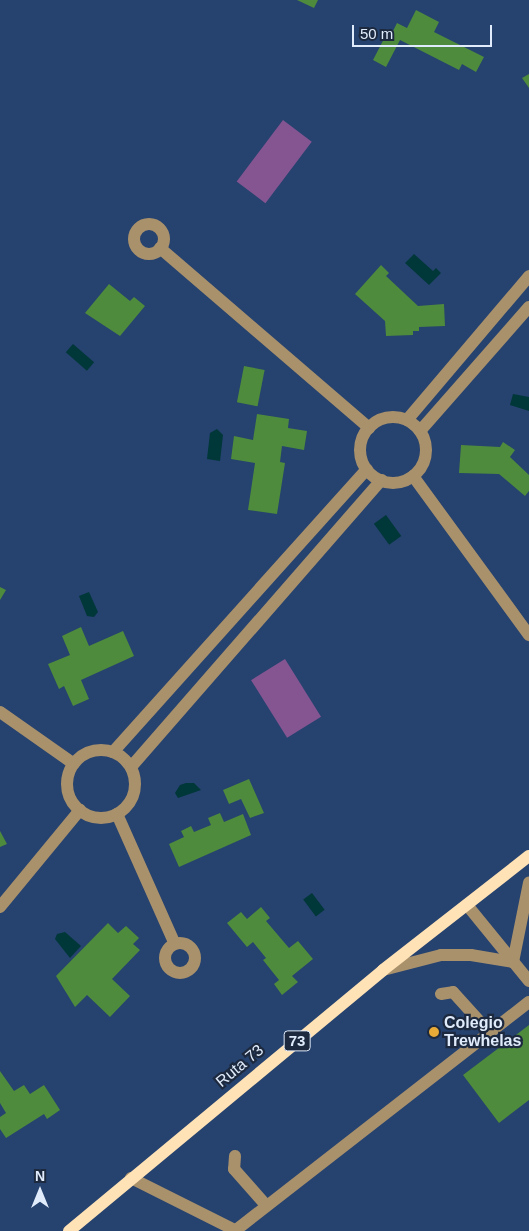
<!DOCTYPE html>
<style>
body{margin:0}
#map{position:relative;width:529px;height:1231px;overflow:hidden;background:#26426e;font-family:Helvetica,sans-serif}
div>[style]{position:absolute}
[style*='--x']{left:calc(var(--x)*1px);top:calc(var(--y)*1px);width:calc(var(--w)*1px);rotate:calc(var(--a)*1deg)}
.green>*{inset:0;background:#855592;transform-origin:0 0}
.water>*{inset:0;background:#003739;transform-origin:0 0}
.building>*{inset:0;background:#4e8b3c;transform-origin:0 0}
.minor>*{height:12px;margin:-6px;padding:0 6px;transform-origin:6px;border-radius:6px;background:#a9916c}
.minor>.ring{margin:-6px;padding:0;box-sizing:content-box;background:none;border:12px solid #a9916c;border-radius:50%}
.major>*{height:12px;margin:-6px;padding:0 6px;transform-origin:6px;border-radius:6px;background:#ffe2b5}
.dots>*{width:14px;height:14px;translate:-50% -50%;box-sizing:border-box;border:2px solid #1c293e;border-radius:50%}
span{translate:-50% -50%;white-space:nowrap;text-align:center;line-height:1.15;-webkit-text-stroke:4.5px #1c293e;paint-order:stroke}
.shield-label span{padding:1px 4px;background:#1c293e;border:1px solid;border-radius:4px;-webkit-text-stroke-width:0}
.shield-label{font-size:15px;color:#e0ebfb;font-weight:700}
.poi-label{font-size:16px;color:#e0ebfb;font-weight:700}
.left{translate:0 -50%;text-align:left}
.street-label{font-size:16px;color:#e0ebfb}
.north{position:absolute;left:15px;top:1166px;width:50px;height:50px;-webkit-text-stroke:4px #1c293e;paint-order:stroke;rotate:0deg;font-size:14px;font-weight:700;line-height:20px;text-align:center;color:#e0ebfb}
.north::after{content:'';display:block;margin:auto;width:18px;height:22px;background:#e0ebfb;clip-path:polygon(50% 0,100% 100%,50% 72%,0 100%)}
.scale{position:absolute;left:352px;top:25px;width:140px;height:22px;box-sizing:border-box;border:2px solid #e0ebfb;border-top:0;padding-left:6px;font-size:15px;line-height:18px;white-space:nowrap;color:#e0ebfb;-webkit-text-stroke:4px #1c293e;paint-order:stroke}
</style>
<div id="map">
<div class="green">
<div style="left:283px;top:120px;width:36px;height:77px;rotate:37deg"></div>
<div style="left:285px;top:659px;width:68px;height:40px;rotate:58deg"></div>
</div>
<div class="water">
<div style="clip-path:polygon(414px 254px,433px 271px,436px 268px,441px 273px,429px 285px,405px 263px)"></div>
<div style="left:73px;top:344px;width:28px;height:11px;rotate:41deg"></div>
<div style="clip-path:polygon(513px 394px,529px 397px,529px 411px,510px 405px)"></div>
<div style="clip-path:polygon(217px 429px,223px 435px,220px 461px,207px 459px,210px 433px)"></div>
<div style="left:386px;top:515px;width:26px;height:15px;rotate:54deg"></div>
<div style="clip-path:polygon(89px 592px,98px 612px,94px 617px,87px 616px,79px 596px)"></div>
<div style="clip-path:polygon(186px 783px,194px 783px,201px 790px,178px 798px,175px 793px,180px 785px)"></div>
<div style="left:312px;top:893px;width:21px;height:11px;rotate:53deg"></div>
<div style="clip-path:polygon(65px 932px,81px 946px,70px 958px,55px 939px,57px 934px)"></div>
</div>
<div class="building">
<div style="clip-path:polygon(297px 0,318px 0,314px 8px)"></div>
<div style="clip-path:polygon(416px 10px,439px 22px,434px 32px,484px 57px,476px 72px,462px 64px,459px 70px,400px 40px,386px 67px,373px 60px,387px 33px,391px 35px,397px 23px,407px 28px)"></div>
<div style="clip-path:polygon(529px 74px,529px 88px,522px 78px)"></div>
<div style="clip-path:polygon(381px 265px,389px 273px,386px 276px,418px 306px,444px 304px,445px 326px,419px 327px,419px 331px,413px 331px,413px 335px,386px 336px,385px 321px,355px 294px)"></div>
<div style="clip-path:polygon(109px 284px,130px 301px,134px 297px,145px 306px,120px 336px,85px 313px)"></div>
<div style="left:244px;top:366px;width:21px;height:37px;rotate:11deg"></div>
<div style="clip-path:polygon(257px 414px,289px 419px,288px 428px,307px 431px,304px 450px,282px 446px,280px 462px,285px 463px,277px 514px,248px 510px,255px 463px,231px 459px,234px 436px,253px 440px)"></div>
<div style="clip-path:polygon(503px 442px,515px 450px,510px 457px,529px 475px,529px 491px,525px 496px,499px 474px,459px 473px,461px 445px,500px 447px)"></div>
<div style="clip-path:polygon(0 587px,6px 590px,0 600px)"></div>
<div style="clip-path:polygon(81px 627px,89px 646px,123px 631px,134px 656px,81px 680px,89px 699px,73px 706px,64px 686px,59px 689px,48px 664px,70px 655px,62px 636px)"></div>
<div style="clip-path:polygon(249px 779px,264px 813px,250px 818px,241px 799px,229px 804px,223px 790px)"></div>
<div style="clip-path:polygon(220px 813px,224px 822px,243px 814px,251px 835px,179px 867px,169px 844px,184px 837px,181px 831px,191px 826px,194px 832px,211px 825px,208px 818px)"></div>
<div style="clip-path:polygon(0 831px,7px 844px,0 847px)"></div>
<div style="clip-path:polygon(261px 907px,270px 918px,266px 921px,289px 948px,298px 941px,313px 959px,292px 976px,298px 982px,282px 995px,274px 984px,279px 980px,263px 960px,266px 958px,253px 942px,247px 947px,227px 923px,241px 912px,247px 919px)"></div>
<div style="clip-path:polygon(108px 923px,118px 933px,126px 926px,139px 938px,133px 944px,140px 950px,112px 979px,130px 996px,110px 1017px,87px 995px,75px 1007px,56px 976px)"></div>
<div style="clip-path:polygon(529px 1025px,529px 1100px,499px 1123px,463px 1075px)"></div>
<div style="clip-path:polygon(0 1071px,14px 1091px,24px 1085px,30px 1094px,44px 1085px,60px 1110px,47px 1119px,44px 1114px,6px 1138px,0 1129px,0 1117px,6px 1113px,0 1103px)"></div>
</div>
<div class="minor">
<div class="ring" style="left:134px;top:224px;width:18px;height:18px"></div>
<div style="--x:160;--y:248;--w:276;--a:40.7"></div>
<div class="ring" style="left:360px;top:417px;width:54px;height:54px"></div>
<div style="--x:407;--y:420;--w:189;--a:-49.7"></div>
<div style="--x:420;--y:431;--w:165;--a:-48.7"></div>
<div style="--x:413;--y:476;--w:197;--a:53.9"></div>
<div style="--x:0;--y:712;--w:90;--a:35.1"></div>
<div class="ring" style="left:67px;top:750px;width:56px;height:56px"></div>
<div style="--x:113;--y:752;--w:380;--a:-48.1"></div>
<div style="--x:131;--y:767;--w:381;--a:-48.9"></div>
<div style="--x:117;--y:814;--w:142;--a:66"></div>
<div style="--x:467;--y:905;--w:98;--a:50.8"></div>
<div style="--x:0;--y:907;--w:126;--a:-50.5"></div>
<div class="ring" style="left:165px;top:943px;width:18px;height:18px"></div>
<div style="--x:383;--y:970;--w:60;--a:-14.5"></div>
<div style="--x:441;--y:955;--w:30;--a:0"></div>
<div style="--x:471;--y:955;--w:43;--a:9.5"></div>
<div style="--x:513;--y:962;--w:81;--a:-78.6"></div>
<div style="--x:441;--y:994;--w:12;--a:-9"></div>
<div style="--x:453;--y:992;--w:55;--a:47.9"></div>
<div style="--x:235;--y:1156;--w:13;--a:94"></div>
<div style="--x:234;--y:1169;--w:47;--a:48.5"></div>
<div style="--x:131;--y:1178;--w:119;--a:26.6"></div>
<div style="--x:236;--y:1230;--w:371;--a:-37.9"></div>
</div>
<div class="major">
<div style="--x:69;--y:1231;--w:408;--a:-39.7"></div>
<div style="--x:383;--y:970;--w:185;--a:-38"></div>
</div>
<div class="dots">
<div style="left:434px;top:1032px;background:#e8ab37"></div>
</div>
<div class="shield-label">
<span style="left:297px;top:1041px">73</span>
</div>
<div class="poi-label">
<span class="left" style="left:444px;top:1032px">Colegio<br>Trewhelas</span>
</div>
<div class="street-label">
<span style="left:240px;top:1066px;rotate:-40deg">Ruta 73</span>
</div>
<div class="north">N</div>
<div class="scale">50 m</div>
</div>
